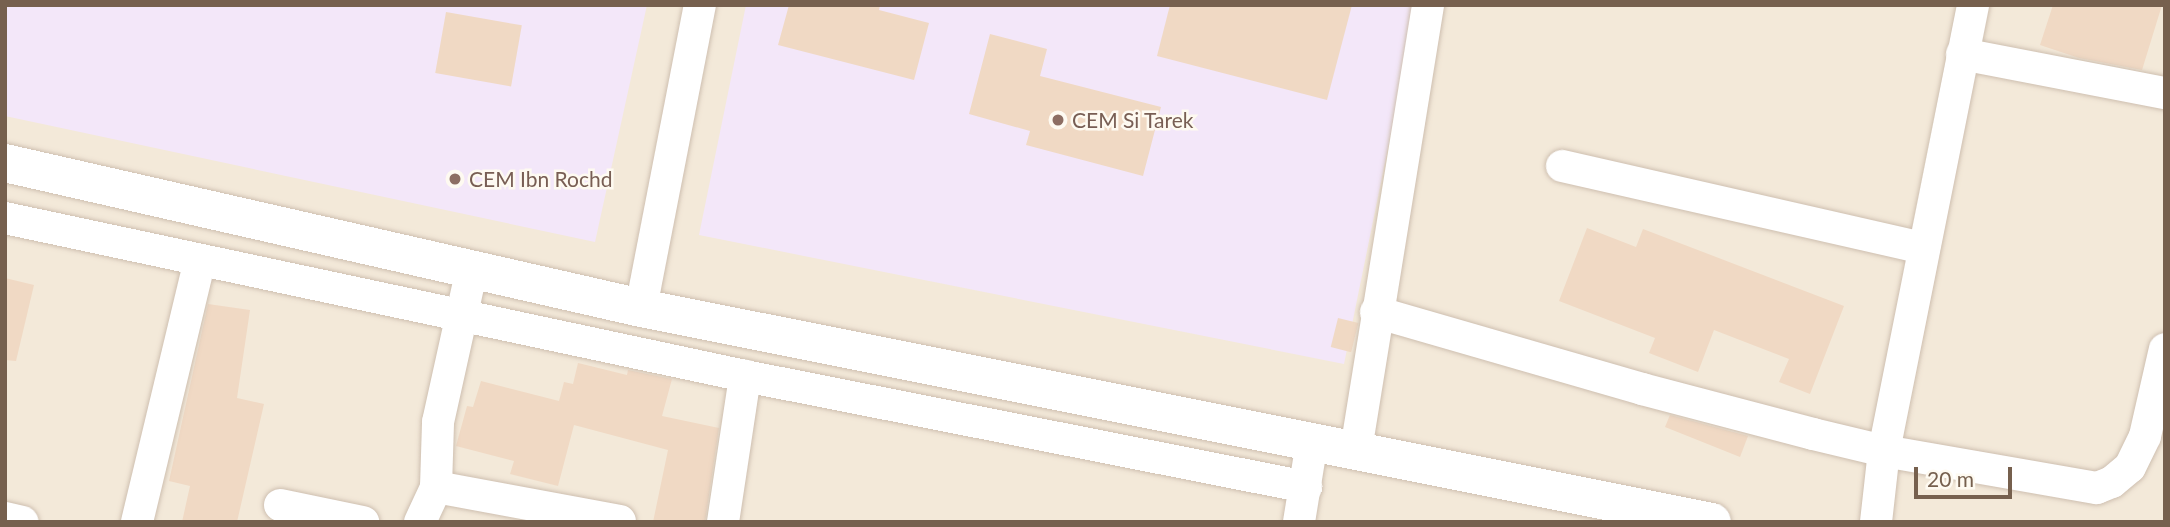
<!DOCTYPE html>
<style>
body{margin:0}
#map{position:relative;width:2170px;height:527px;overflow:hidden;background:#fcf6eb;font-family:Lato,sans-serif}
div>[style]{position:absolute}
[style*='--x']{left:calc(var(--x)*1px);top:calc(var(--y)*1px);width:calc(var(--w)*1px);rotate:calc(var(--a)*1deg)}
.residential>*{inset:0;background:#f3e9d9;transform-origin:0 0}
.education>*{inset:0;background:#f3e7f9}
.building>*{inset:0;background:#f0d9c4;transform-origin:0 0}
.roads{filter:drop-shadow(0 0 2px #cebfb0) drop-shadow(0 0 2px #cebfb0)}
.minor>*{height:32px;margin:-16px;padding:0 16px;transform-origin:16px;border-radius:16px;background:#fff}
.secondary>*{height:38px;margin:-19px;padding:0 19px;transform-origin:19px;border-radius:19px;background:#fff}
.dots>*{width:19px;height:19px;translate:-50% -50%;box-sizing:border-box;border:4px solid #fefaf1;border-radius:50%}
span{translate:-50% -50%;white-space:nowrap;text-align:center;line-height:1.15;-webkit-text-stroke:5px #fefaf1;paint-order:stroke}
.education-label{font-size:21px;color:#785e54}
.left{translate:0 -50%;text-align:left}
.frame{position:absolute;inset:0;border:7px solid #76604e;pointer-events:none}
.scale{position:absolute;left:1914px;top:467px;width:98px;height:32px;box-sizing:border-box;border:4px solid #76604e;border-top:0;padding-left:9px;font-size:21px;line-height:24px;white-space:nowrap;color:#76604e;-webkit-text-stroke:5px #fefaf1;paint-order:stroke}
</style>
<div id="map">
<div class="residential">
<div style="left:5px;top:5px;width:2160px;height:517px"></div>
</div>
<div class="education">
<div style="clip-path:polygon(5px 5px,647px 5px,595px 242px,5px 116px)"></div>
<div style="clip-path:polygon(746px 5px,1417px 5px,1344px 364px,699px 235px)"></div>
</div>
<div class="building">
<div style="clip-path:polygon(789px 5px,880px 5px,879px 10px,929px 23px,914px 80px,778px 45px)"></div>
<div style="clip-path:polygon(1170px 5px,1352px 5px,1327px 100px,1157px 56px)"></div>
<div style="clip-path:polygon(2053px 5px,2162px 5px,2142px 70px,2079px 58px,2040px 45px)"></div>
<div style="left:446px;top:12px;width:77px;height:62px;rotate:10deg"></div>
<div style="clip-path:polygon(990px 34px,1047px 49px,1040px 76px,1161px 107px,1143px 176px,1026px 145px,1030px 131px,969px 114px)"></div>
<div style="clip-path:polygon(1587px 228px,1636px 247px,1643px 229px,1844px 306px,1810px 394px,1779px 382px,1789px 359px,1714px 330px,1698px 372px,1649px 353px,1655px 338px,1559px 301px)"></div>
<div style="clip-path:polygon(5px 278px,34px 285px,16px 361px,5px 360px)"></div>
<div style="clip-path:polygon(208px 304px,250px 310px,237px 398px,264px 404px,237px 522px,182px 522px,190px 486px,169px 481px)"></div>
<div style="left:1338px;top:318px;width:21px;height:30px;rotate:14deg"></div>
<div style="clip-path:polygon(578px 363px,627px 375px,628px 370px,672px 379px,662px 416px,719px 428px,705px 522px,653px 522px,668px 450px,574px 425px,558px 486px,510px 474px,514px 461px,456px 446px,467px 406px,473px 407px,481px 381px,559px 401px,564px 382px,573px 384px)"></div>
<div style="clip-path:polygon(1670px 415px,1748px 436px,1740px 457px,1665px 427px)"></div>
</div>
<div class="roads">
<div class="minor">
<div style="--x:1962;--y:54;--w:207;--a:10.9"></div>
<div style="--x:1562;--y:166;--w:371;--a:12.8"></div>
<div style="--x:5;--y:218;--w:757;--a:12.05"></div>
<div style="--x:745;--y:376;--w:572;--a:11.19"></div>
<div style="--x:641;--y:308;--w:309;--a:-79"></div>
<div style="--x:1376;--y:312;--w:277;--a:16.1"></div>
<div style="--x:1642;--y:389;--w:177;--a:14.7"></div>
<div style="--x:1813;--y:434;--w:73;--a:13.5"></div>
<div style="--x:1884;--y:451;--w:216;--a:9.9"></div>
<div style="--x:2097;--y:488;--w:16;--a:-22"></div>
<div style="--x:2112;--y:482;--w:23;--a:-40"></div>
<div style="--x:2130;--y:467;--w:34;--a:-64"></div>
<div style="--x:2145;--y:436;--w:89;--a:-77.1"></div>
<div style="--x:1356;--y:450;--w:451;--a:-80.8"></div>
<div style="--x:436;--y:487;--w:187;--a:10.5"></div>
<div style="--x:280;--y:505;--w:85;--a:11.6"></div>
<div style="--x:5;--y:518;--w:18;--a:13"></div>
<div style="--x:137;--y:522;--w:269;--a:-76.5"></div>
<div style="--x:420;--y:522;--w:38;--a:-65"></div>
<div style="--x:436;--y:487;--w:65;--a:-88.2"></div>
<div style="--x:438;--y:422;--w:157;--a:-77.5"></div>
<div style="--x:723;--y:522;--w:148;--a:-81.4"></div>
<div style="--x:1299;--y:522;--w:81;--a:-80.8"></div>
<div style="--x:1876;--y:522;--w:71;--a:-83.6"></div>
<div style="--x:1884;--y:451;--w:455;--a:-78.7"></div>
</div>
<div class="secondary">
<div style="--x:5;--y:163;--w:652;--a:12.84"></div>
<div style="--x:641;--y:308;--w:1092;--a:11.3"></div>
</div>
</div>
<div class="dots">
<div style="left:1058px;top:120px;background:#8d6e63"></div>
<div style="left:455px;top:179px;background:#8d6e63"></div>
</div>
<div class="education-label">
<span class="left" style="left:1072px;top:120px">CEM Si Tarek</span>
<span class="left" style="left:469px;top:179px">CEM Ibn Rochd</span>
</div>
<div class="frame"></div>
<div class="scale">20 m</div>
</div>
